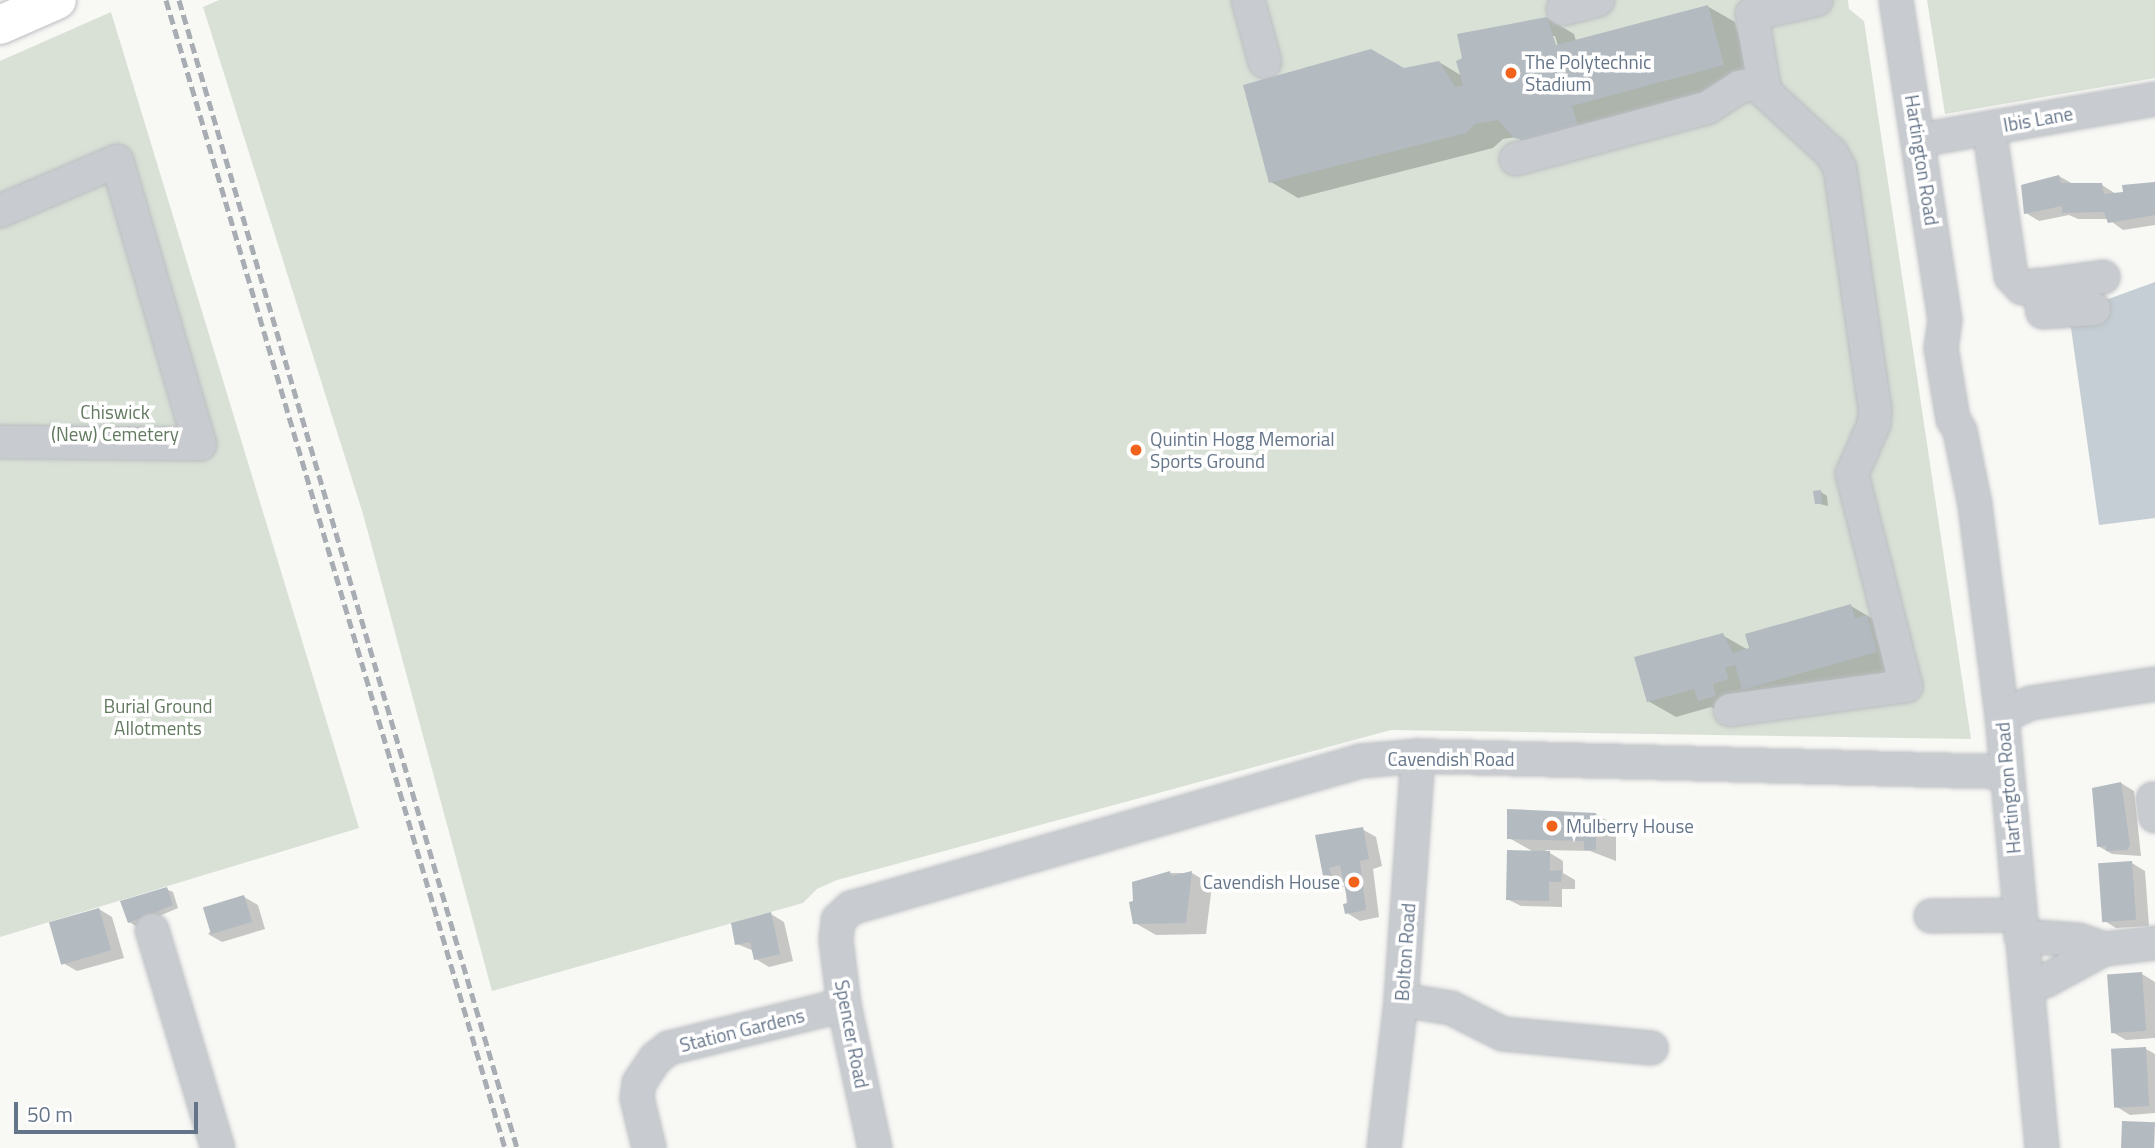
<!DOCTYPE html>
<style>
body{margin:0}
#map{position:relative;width:2155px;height:1148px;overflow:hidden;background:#f8f8f5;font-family:"Titillium Web",sans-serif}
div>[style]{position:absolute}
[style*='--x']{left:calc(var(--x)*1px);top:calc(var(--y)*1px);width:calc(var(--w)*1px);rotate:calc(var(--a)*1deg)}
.green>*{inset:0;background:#d9e1d6}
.water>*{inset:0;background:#c4ced4}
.shadow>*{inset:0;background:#0003}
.building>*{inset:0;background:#b3bac0;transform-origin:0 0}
.roads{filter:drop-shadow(0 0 2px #babdc1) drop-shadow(0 0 2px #babdc1)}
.minor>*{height:32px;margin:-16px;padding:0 16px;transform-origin:16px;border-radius:16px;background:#c8cbcf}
.highway>*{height:38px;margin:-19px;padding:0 19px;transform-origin:19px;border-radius:19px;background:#fff}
.rail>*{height:5px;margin-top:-2.5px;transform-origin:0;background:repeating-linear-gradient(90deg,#a8adb4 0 10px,transparent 0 15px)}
.dots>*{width:19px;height:19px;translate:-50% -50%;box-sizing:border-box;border:4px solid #fff;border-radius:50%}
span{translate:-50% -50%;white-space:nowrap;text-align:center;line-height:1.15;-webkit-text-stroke:7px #fff;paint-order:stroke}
.poi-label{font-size:19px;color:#657589}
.left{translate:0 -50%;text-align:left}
.right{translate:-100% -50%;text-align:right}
.street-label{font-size:19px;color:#657589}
.park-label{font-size:19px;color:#637a60}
.scale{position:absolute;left:14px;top:1102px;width:184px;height:32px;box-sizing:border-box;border:4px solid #657589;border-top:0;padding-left:9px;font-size:21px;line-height:24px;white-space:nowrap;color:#657589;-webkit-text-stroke:5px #fff;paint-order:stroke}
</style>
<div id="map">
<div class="green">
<div style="clip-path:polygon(219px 0,1848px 0,1849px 9px,1864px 21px,1971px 739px,1391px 730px,837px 880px,817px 889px,803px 903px,492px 991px,363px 514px,203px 7px)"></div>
<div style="clip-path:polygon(1927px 0,2155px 0,2155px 78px,1945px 114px)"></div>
<div style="clip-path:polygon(111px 12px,359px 828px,0 937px,0 61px)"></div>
</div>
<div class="water">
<div style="clip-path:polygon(2155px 282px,2155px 518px,2099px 525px,2068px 307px,2100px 302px)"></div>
</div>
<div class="shadow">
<div style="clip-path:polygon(evenodd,1707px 6px,1735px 22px,1750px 80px,1598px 121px,1543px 153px,1516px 137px,1503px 139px,1493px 148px,1298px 198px,1271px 182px,1404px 70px,1439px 62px,1462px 76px,1547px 18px,1574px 34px,1576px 41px,1707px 6px,1551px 36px,1555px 36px,1560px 53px,1551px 36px)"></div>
<div style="clip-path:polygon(2059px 176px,2073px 184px,2102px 185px,2116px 194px,2155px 184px,2155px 225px,2123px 230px,2108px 219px,2078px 219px,2069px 215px,2039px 221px,2026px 213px)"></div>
<div style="clip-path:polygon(1821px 492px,1827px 496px,1828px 506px,1816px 503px)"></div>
<div style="clip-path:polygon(1851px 606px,1878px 622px,1904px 667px,1726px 716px,1711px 707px,1676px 717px,1648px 701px,1722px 635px,1752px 652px)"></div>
<div style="clip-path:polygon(2121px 783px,2134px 791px,2141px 856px,2112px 854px,2098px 846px)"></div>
<div style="clip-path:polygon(1596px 814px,1616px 826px,1616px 861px,1590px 851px,1545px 850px,1563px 861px,1563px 873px,1575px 880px,1575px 889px,1562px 889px,1562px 907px,1521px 906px,1507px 899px,1534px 852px,1509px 838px)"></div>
<div style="clip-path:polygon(1362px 829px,1376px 837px,1382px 866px,1373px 869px,1379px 917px,1360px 921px,1347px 913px,1346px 884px,1336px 878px,1344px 887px,1339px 888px,1326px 880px,1317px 837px)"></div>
<div style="clip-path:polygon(2132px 863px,2145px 871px,2149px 926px,2116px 928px,2103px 920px)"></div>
<div style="clip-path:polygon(1170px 873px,1192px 873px,1212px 885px,1206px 934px,1156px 935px,1135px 923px)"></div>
<div style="clip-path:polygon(166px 889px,173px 892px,178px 908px,136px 926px,129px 922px)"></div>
<div style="clip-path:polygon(244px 897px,258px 905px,265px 929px,222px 942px,208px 934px)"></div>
<div style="clip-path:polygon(99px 909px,112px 917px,124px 958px,77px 971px,63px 963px)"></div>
<div style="clip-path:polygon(771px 914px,784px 922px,793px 961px,769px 967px,756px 959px,754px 951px,737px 944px)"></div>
<div style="clip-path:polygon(2142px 974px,2155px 982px,2155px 1038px,2126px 1040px,2112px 1032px)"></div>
<div style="clip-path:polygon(2146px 1049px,2155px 1054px,2155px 1113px,2130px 1115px,2117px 1107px)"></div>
</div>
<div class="building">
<div style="clip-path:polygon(1708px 5px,1724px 65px,1572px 106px,1578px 126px,1530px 141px,1514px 138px,1498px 120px,1475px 124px,1466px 133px,1269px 183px,1243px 85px,1371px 49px,1404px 68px,1439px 61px,1455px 87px,1463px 85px,1456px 61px,1462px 58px,1457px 34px,1547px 17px,1556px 45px)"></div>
<div style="clip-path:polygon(2059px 175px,2061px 183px,2102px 183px,2104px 194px,2123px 192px,2122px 185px,2155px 182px,2155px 215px,2108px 223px,2104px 212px,2062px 213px,2062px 206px,2024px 214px,2021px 185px)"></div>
<div style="clip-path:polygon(1821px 490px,1822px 504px,1815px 504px,1813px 491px)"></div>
<div style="clip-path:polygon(1851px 604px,1855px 618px,1867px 615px,1877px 652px,1742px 690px,1735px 665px,1725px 668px,1729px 679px,1713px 684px,1716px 696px,1698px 701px,1694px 689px,1647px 702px,1634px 657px,1723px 633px,1733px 653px,1749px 648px,1745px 634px)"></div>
<div style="clip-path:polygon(2121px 782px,2130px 845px,2127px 850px,2106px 851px,2106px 846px,2097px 847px,2092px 788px)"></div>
<div style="clip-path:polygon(1507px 809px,1596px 813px,1596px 850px,1584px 850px,1584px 841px,1507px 839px)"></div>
<div style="clip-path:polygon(1363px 827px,1369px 859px,1360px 861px,1366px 910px,1345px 914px,1343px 904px,1348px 903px,1340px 865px,1329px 868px,1333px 879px,1324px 881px,1315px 835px)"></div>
<div style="clip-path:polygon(1507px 850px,1550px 851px,1550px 871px,1562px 870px,1561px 882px,1549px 882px,1549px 901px,1506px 900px)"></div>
<div style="left:2132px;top:861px;width:59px;height:34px;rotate:86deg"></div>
<div style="clip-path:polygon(1170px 871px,1171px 876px,1192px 871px,1186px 923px,1133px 924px,1129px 902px,1133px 901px,1132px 882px)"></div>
<div style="clip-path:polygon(167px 887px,173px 905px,128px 923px,120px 901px)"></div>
<div style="left:244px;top:895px;width:28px;height:43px;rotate:73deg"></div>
<div style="left:99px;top:908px;width:44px;height:52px;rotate:74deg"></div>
<div style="clip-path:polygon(771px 912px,780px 954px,754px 960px,750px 942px,735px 945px,731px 923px)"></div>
<div style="left:2142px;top:972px;width:59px;height:35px;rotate:86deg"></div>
<div style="left:2146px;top:1047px;width:59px;height:35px;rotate:87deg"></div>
<div style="left:2122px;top:1121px;width:33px;height:27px;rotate:2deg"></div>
</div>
<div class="roads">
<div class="minor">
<div style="--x:1248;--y:0;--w:64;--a:74.7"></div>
<div style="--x:1896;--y:0;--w:324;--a:81.3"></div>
<div style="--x:1945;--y:320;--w:28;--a:98"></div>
<div style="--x:1941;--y:348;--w:72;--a:80.4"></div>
<div style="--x:1953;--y:419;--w:14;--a:60"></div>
<div style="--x:1960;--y:431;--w:76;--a:78.5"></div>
<div style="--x:1975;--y:505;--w:213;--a:82.7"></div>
<div style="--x:2002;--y:716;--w:434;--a:84.7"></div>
<div style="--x:1563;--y:9;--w:36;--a:-14"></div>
<div style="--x:1989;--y:128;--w:150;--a:81.5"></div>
<div style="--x:2011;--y:276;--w:16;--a:47"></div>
<div style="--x:2022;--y:288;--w:82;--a:-7.7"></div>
<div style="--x:1920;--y:140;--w:239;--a:-9.9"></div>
<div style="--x:1516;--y:159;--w:198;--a:-15"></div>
<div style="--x:1707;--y:108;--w:38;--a:-33"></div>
<div style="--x:1739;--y:87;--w:25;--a:-12"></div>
<div style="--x:0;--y:211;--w:127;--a:-23.1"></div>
<div style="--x:117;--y:161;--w:295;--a:73.7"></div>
<div style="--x:200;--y:444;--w:200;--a:-179.4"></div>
<div style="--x:2038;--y:285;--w:27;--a:80"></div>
<div style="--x:2043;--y:312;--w:51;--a:-3.4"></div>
<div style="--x:1730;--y:710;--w:178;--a:-7.8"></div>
<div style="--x:1906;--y:686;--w:219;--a:-104.3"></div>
<div style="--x:1852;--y:474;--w:55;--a:-66.3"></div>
<div style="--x:1874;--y:424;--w:15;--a:-86"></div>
<div style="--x:1875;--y:409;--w:243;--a:-98.3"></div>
<div style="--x:1840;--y:169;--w:17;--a:-118"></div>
<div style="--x:1832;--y:154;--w:91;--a:-137.2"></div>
<div style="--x:1765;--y:92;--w:79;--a:-99.5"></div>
<div style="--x:1752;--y:14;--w:66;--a:-12.3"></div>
<div style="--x:2002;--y:716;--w:32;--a:-24"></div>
<div style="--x:2031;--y:703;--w:125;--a:-8.7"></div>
<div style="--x:2153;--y:799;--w:17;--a:83"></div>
<div style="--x:1931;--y:916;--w:89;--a:-0.6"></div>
<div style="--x:152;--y:930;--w:228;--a:73.2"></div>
<div style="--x:2021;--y:936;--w:57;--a:4"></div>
<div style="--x:2078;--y:940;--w:28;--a:19"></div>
<div style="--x:2104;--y:949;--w:67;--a:151.5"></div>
<div style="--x:2045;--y:981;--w:18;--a:167"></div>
<div style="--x:2104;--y:949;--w:51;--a:-6.7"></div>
<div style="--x:1401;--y:1000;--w:51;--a:9.1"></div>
<div style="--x:1451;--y:1008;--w:58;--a:26.6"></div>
<div style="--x:1503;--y:1034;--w:149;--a:5.4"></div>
<div style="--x:649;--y:1148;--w:51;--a:-103.5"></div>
<div style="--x:637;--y:1098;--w:15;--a:-82"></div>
<div style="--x:639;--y:1083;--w:30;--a:-56"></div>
<div style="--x:656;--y:1058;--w:16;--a:-38"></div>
<div style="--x:669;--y:1048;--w:180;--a:-13.8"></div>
<div style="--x:875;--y:1148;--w:146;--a:-102.2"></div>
<div style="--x:844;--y:1005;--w:65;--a:-97"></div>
<div style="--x:836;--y:940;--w:20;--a:-84"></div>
<div style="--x:838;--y:920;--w:18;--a:-43"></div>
<div style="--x:851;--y:908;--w:531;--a:-16.08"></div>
<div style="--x:1361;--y:761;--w:57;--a:-5"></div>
<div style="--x:1418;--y:756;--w:588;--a:1.56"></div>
<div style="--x:1384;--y:1148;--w:149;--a:-83.4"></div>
<div style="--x:1401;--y:1000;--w:245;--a:-86"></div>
</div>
<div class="highway">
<div style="--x:0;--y:25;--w:62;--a:-23.7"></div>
</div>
</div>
<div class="rail">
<div style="--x:166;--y:0;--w:1197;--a:73.55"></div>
<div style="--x:179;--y:0;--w:1197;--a:73.59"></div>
</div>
<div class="dots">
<div style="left:1511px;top:73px;background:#f1631d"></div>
<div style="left:1136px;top:450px;background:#f1631d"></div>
<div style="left:1552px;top:826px;background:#f1631d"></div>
<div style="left:1354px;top:882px;background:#f1631d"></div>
</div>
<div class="poi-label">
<span class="left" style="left:1525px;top:73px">The Polytechnic<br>Stadium</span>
<span class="left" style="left:1150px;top:450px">Quintin Hogg Memorial<br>Sports Ground</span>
<span class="left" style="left:1566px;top:826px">Mulberry House</span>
<span class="right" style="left:1340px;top:882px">Cavendish House</span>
</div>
<div class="street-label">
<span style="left:2038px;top:119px;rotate:-10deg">Ibis Lane</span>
<span style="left:1922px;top:160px;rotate:81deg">Hartington Road</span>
<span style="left:1451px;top:759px">Cavendish Road</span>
<span style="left:2008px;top:788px;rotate:-95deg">Hartington Road</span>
<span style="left:1405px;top:952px;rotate:-86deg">Bolton Road</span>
<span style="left:742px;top:1030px;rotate:-14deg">Station Gardens</span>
<span style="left:852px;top:1034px;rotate:79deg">Spencer Road</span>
</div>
<div class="park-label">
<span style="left:115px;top:423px">Chiswick<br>(New) Cemetery</span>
<span style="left:158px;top:717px">Burial Ground<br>Allotments</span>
</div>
<div class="scale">50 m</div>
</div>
